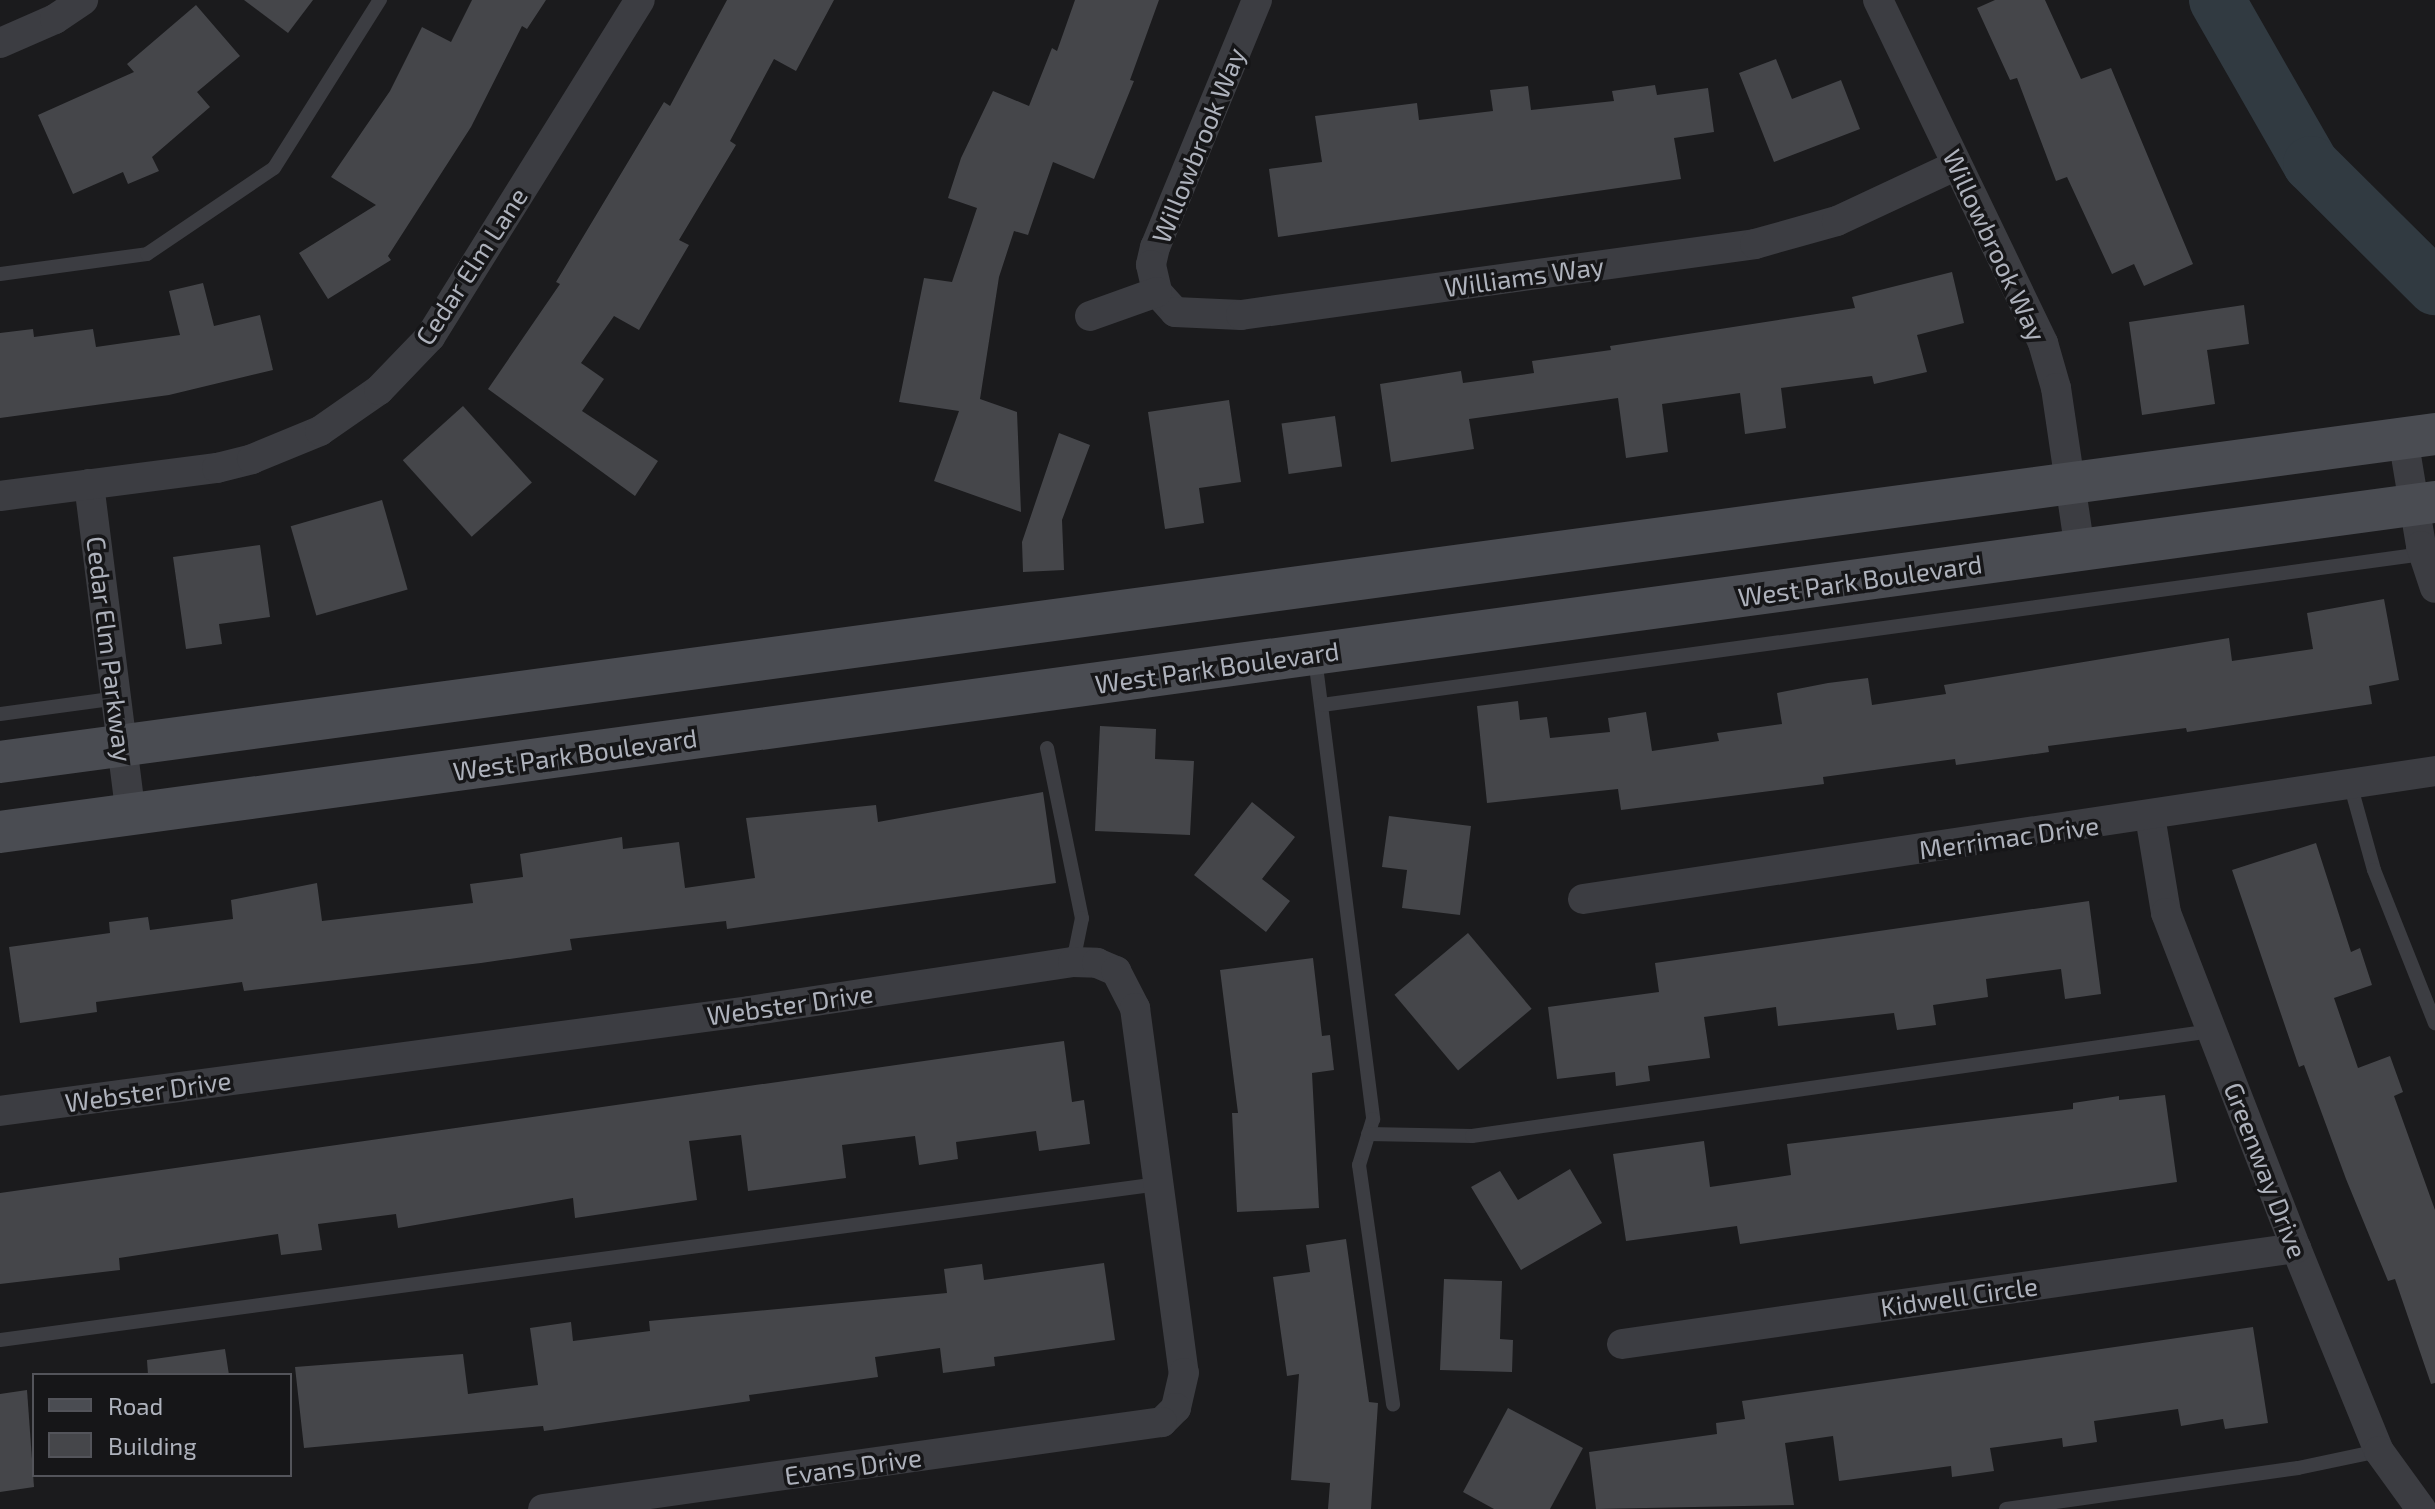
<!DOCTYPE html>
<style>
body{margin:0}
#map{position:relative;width:2435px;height:1509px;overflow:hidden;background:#1b1b1d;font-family:"Exo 2",sans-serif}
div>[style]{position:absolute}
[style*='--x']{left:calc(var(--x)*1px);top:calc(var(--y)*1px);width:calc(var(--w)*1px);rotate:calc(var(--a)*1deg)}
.river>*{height:56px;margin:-28px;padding:0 28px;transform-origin:28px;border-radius:28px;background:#313a41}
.building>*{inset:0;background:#45464a;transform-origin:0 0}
.lane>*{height:14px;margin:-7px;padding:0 7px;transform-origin:7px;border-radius:7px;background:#3c3d42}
.street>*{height:30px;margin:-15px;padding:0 15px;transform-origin:15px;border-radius:15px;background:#3c3d42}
.secondary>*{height:42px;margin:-21px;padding:0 21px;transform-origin:21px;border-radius:21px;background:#4a4c52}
span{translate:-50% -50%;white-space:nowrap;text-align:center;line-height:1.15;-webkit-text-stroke:7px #161618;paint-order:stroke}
.street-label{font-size:26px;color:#aeb2bc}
.legend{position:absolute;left:32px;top:1373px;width:260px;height:104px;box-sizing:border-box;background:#161618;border:2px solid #53545a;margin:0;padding:10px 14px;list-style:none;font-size:24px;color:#aeb2bc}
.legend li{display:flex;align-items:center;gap:16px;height:40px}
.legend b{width:40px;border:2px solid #53545a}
</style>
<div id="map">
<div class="river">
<div style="--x:2217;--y:0;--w:189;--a:60.2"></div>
<div style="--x:2311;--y:164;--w:175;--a:44.8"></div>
</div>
<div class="building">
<div style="clip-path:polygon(244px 0,313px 0,288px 33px)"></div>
<div style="clip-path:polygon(472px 0,546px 0,527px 29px,522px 26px,471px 127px,388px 256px,391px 260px,328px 299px,299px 253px,376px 205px,331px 177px,390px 91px,422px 27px,451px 42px)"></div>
<div style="clip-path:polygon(727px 0,834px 0,796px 71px,774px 59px,730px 141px,736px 145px,679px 240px,689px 245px,639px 330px,614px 316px,581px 363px,604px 379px,582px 411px,658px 461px,635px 496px,488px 389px,560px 284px,556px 282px,664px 102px,670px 106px)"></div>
<div style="clip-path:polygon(1075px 0,1159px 0,1130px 80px,1134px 81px,1094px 179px,1053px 162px,1028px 235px,1014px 231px,999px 277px,980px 399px,1017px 412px,1021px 512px,934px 481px,959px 411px,899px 402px,924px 278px,952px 282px,977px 208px,948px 198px,961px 158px,993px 91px,1029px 106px,1052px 48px,1057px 51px)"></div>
<div style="clip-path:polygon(1995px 0,2045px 0,2081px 79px,2111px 68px,2193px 264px,2144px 286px,2134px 264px,2112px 274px,2067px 177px,2056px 181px,2017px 78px,2010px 80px,1977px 8px)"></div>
<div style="clip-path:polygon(196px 5px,240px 56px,197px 92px,210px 107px,152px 157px,159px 171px,128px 184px,123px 172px,73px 194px,38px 115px,134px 72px,127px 64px)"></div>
<div style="clip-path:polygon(1776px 59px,1792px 99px,1841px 80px,1860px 129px,1774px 162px,1739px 73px)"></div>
<div style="clip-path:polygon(1655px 85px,1657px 95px,1708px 88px,1714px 132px,1674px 138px,1681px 179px,1278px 237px,1269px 169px,1322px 162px,1315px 116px,1417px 103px,1419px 120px,1493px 111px,1490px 90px,1528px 86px,1531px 110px,1614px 101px,1612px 91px)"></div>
<div style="clip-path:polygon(1952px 272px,1964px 323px,1917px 335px,1927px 372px,1874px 384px,1872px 376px,1781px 388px,1786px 428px,1745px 434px,1740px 393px,1662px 404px,1668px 452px,1626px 458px,1618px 398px,1469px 419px,1474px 449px,1391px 462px,1380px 384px,1461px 371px,1463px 383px,1534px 373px,1532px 361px,1611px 350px,1610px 346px,1855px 308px,1852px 297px)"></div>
<div style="clip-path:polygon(203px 283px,214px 326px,260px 315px,273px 370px,169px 395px,0 418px,0 333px,33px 329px,34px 337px,93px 329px,96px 347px,180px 335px,169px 291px)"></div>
<div style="clip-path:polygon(2244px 305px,2249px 344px,2207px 350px,2215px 404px,2142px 415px,2129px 322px)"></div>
<div style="clip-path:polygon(1229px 400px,1241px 482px,1199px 488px,1204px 523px,1165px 529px,1148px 412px)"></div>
<div style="left:463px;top:406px;width:103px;height:81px;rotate:48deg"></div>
<div style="left:1335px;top:416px;width:51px;height:54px;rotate:82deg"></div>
<div style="clip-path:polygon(1059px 433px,1090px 445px,1062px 520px,1064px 570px,1023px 572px,1022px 542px)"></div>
<div style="left:382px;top:500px;width:93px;height:95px;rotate:74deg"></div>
<div style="clip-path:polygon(260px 545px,270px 617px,219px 624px,222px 644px,186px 649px,173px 557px)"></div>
<div style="clip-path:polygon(2384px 599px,2399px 680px,2369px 686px,2372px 704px,2187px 732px,2186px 728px,2048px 746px,2049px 752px,1956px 765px,1955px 759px,1823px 777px,1824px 784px,1621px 810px,1618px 789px,1487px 803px,1477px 706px,1518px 701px,1520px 720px,1547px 717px,1550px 738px,1610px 732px,1608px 718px,1646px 712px,1652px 751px,1719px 741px,1717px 733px,1782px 724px,1777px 693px,1828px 683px,1868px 678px,1872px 705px,1946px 694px,1944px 685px,2229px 638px,2232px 661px,2313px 649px,2307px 613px)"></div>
<div style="clip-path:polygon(1100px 726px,1156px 729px,1155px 759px,1194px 761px,1190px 835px,1095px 831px)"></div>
<div style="clip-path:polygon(1043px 792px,1056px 883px,727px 929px,726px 921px,570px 939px,572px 950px,481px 963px,244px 991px,242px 982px,96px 1002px,97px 1012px,20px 1023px,9px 947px,110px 933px,109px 922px,148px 917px,150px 930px,233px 919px,231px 900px,317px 883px,322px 921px,473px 903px,470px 884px,523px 877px,520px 854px,622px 837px,623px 849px,679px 842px,685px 888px,755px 878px,746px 818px,876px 805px,878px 822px)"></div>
<div style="clip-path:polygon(1252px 802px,1295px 837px,1262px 879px,1290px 901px,1266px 932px,1194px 875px)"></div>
<div style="clip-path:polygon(1389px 816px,1471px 826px,1460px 915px,1402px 908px,1407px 870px,1382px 867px)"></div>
<div style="clip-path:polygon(2316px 843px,2351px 952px,2360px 948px,2372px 985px,2334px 998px,2358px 1068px,2390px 1056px,2403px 1092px,2394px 1096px,2435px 1210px,2435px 1383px,2431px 1384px,2395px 1279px,2388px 1281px,2346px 1179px,2304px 1065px,2299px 1067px,2232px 870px)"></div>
<div style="clip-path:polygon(2089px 901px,2101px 994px,2065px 999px,2061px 969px,1986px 979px,1988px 997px,1933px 1005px,1936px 1025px,1897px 1030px,1894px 1013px,1778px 1026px,1776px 1007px,1704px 1017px,1710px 1058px,1648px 1066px,1650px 1081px,1616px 1086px,1615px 1072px,1557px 1079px,1548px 1007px,1659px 992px,1655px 963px)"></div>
<div style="left:1468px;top:933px;width:99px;height:96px;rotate:50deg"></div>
<div style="clip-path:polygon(1313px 958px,1322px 1036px,1330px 1035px,1334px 1070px,1312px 1073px,1319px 1208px,1237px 1212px,1232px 1113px,1238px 1113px,1220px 970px)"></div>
<div style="clip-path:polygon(1064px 1041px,1072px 1102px,1084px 1100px,1090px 1144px,1039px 1151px,1036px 1131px,956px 1142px,958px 1159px,919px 1165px,915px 1136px,842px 1145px,846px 1178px,748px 1191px,741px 1135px,689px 1141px,697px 1200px,575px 1218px,573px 1198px,398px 1228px,396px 1214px,318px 1224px,322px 1250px,281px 1255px,278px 1234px,119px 1258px,120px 1270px,0 1284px,0 1193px)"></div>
<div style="clip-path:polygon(2165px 1095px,2177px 1182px,1740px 1244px,1737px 1226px,1626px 1241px,1613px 1154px,1704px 1141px,1710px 1187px,1791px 1175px,1787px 1144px,2073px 1109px,2073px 1103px,2119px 1096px,2119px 1100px)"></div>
<div style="clip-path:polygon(1570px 1169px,1602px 1223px,1521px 1270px,1471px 1187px,1500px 1171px,1518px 1200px)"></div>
<div style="clip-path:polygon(1346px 1239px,1369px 1402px,1378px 1403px,1371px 1509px,1328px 1509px,1330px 1483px,1291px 1480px,1299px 1374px,1287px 1376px,1273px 1277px,1310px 1272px,1306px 1245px)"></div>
<div style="clip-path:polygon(1104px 1263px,1115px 1340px,994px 1357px,995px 1366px,943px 1373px,940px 1348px,875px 1357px,878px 1377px,749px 1395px,750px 1401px,544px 1431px,543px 1426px,304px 1448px,295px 1367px,463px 1354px,468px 1394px,538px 1385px,530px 1328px,571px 1322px,573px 1341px,650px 1331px,649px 1321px,947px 1293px,944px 1269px,982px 1264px,984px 1280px)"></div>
<div style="clip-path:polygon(1444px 1279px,1502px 1281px,1500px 1339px,1513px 1340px,1512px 1372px,1440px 1370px)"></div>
<div style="clip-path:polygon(2253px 1327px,2268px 1423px,2225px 1429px,2223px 1419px,2181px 1426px,2178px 1409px,2094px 1421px,2097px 1442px,2063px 1447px,2062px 1438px,1990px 1448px,1994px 1471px,1952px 1477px,1951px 1466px,1839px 1481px,1833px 1436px,1785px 1443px,1794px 1505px,1596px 1509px,1589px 1452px,1717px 1434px,1716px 1423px,1745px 1419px,1742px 1401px)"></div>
<div style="clip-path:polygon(225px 1349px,229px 1375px,148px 1375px,147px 1360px)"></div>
<div style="clip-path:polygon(27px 1390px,34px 1487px,0 1492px,0 1394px)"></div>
<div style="clip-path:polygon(1508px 1408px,1583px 1448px,1550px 1509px,1494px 1509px,1463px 1492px)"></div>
</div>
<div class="lane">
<div style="--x:0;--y:274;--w:148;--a:-7.7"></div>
<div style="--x:147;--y:254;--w:153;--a:-34.1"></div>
<div style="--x:274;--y:168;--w:199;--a:-57.8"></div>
<div style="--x:1315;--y:658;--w:465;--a:82.8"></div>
<div style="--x:1373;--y:1119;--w:48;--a:106.9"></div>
<div style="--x:1359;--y:1165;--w:242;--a:81.9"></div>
<div style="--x:1322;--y:705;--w:1111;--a:-7.81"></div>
<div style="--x:0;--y:714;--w:119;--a:-7.7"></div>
<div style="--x:1047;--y:748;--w:174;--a:78.4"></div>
<div style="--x:1082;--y:918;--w:45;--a:101.6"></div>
<div style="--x:2351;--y:787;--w:86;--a:74.5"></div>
<div style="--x:2374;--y:870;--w:165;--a:68.3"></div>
<div style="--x:1368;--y:1134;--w:104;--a:1.1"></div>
<div style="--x:1472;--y:1136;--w:747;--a:-8.08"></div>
<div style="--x:0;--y:1340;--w:1169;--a:-7.67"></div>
<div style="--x:2006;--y:1509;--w:295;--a:-8"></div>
<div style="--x:2298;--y:1468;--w:83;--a:-11.9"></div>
</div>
<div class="street">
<div style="--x:1257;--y:0;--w:267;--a:112.4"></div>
<div style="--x:1155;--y:247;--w:18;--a:103"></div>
<div style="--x:1151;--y:265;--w:28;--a:77"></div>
<div style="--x:1157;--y:292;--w:27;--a:48"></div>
<div style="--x:1175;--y:312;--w:66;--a:2.6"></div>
<div style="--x:1241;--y:315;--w:519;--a:-7.86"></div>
<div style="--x:1755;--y:244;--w:85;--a:-15.7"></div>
<div style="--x:1837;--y:221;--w:132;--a:-25"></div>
<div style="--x:1878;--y:0;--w:381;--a:64.3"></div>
<div style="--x:2043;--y:343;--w:47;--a:73.9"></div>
<div style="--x:2056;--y:388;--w:164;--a:81.6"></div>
<div style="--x:0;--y:43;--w:60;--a:-23.6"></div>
<div style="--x:55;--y:19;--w:34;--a:-34"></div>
<div style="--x:1090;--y:316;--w:71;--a:-19.7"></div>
<div style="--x:2403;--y:438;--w:109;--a:80.5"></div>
<div style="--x:2421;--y:546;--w:44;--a:71.6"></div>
<div style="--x:89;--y:484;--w:334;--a:82.8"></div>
<div style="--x:0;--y:496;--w:219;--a:-7.4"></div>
<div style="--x:217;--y:468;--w:36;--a:-14"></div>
<div style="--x:252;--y:459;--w:74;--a:-22.4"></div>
<div style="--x:320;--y:431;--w:72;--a:-34.8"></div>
<div style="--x:379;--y:390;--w:74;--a:-46.1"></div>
<div style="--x:430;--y:337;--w:397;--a:-58.1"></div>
<div style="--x:2150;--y:816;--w:98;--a:80.6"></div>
<div style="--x:2166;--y:913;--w:359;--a:68.8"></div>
<div style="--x:2296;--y:1248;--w:219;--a:67.8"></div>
<div style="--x:2379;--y:1451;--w:72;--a:54.1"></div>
<div style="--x:1583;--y:899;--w:862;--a:-8.54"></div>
<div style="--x:0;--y:1111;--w:756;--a:-7.6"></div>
<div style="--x:749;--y:1011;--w:328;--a:-8.6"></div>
<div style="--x:1073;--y:962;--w:24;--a:2"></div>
<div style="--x:1097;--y:963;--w:21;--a:23"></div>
<div style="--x:1116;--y:971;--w:42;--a:62.8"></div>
<div style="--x:1135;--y:1008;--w:368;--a:82.4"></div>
<div style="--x:1184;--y:1373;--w:36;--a:103"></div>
<div style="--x:1176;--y:1408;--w:20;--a:135"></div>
<div style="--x:1162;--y:1422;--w:625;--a:172"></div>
<div style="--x:1622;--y:1344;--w:681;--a:-8.11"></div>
</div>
<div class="secondary">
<div style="--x:0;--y:762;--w:2457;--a:-7.67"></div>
<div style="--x:0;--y:832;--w:2457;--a:-7.72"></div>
</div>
<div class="street-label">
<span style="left:1198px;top:145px;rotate:-68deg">Willowbrook Way</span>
<span style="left:1995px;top:245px;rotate:65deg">Willowbrook Way</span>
<span style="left:471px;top:266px;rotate:-57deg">Cedar Elm Lane</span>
<span style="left:1524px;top:276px;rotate:-8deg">Williams Way</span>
<span style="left:1860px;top:580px;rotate:-8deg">West Park Boulevard</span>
<span style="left:110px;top:649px;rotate:83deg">Cedar Elm Parkway</span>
<span style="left:1217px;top:667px;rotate:-8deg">West Park Boulevard</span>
<span style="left:575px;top:754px;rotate:-8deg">West Park Boulevard</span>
<span style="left:2009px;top:837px;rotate:-8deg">Merrimac Drive</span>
<span style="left:790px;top:1004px;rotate:-8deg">Webster Drive</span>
<span style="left:148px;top:1091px;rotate:-8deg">Webster Drive</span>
<span style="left:2266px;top:1170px;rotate:69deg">Greenway Drive</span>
<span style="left:1959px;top:1296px;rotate:-8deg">Kidwell Circle</span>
<span style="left:853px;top:1466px;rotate:-8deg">Evans Drive</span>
</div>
<ul class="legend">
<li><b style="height:10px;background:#4a4c52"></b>Road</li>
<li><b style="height:22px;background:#45464a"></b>Building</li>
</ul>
</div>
